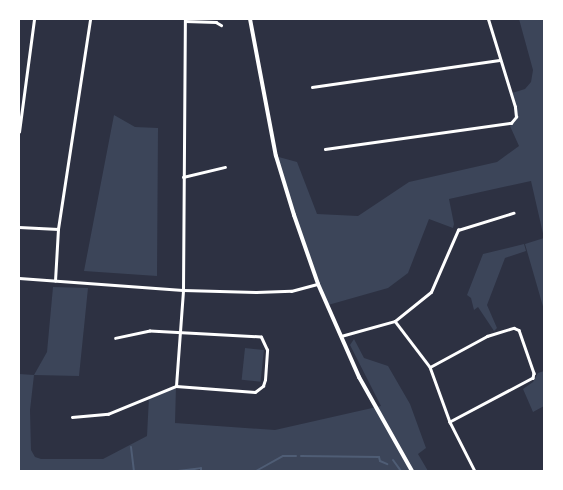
<!DOCTYPE html>
<style>
body{margin:0}
#map{position:relative;width:563px;height:490px;overflow:hidden;background:#2d3142;font-family:Jost,sans-serif}
div>[style]{position:absolute}
[style*='--x']{left:calc(var(--x)*1px);top:calc(var(--y)*1px);width:calc(var(--w)*1px);rotate:calc(var(--a)*1deg)}
.green>*{inset:0;background:#3c4559;transform-origin:0 0}
.stream>*{height:2px;margin:-1px;padding:0 1px;transform-origin:1px;border-radius:1px;background:#4f5d75}
.minor>*{height:2.5px;margin:-1.25px;padding:0 1.25px;transform-origin:1.25px;border-radius:1.25px;background:#fff}
.tertiary>*{height:3px;margin:-1.5px;padding:0 1.5px;transform-origin:1.5px;border-radius:1.5px;background:#fff}
.secondary>*{height:4px;margin:-2px;padding:0 2px;transform-origin:2px;border-radius:2px;background:#fff}
span{translate:-50% -50%;white-space:nowrap;text-align:center;line-height:1.15;-webkit-text-stroke:5px #fff;paint-order:stroke}
.frame{position:absolute;inset:0;border:20px solid #fff;pointer-events:none}
</style>
<div id="map">
<div class="green">
<div style="clip-path:polygon(519px 19px,544px 19px,544px 310px,525px 244px,544px 238px,531px 181px,449px 199px,454px 224px,453px 228px,429px 219px,408px 273px,388px 288px,328px 305px,318px 285px,275px 156px,297px 162px,317px 214px,358px 216px,409px 182px,497px 162px,519px 146px,510px 126px,517px 117px,512px 93px,525px 89px,531px 82px,533px 70px)"></div>
<div style="clip-path:polygon(114px 115px,135px 127px,158px 128px,157px 276px,84px 271px)"></div>
<div style="clip-path:polygon(524px 244px,526px 251px,505px 258px,487px 305px,497px 328px,494px 331px,478px 307px,474px 310px,471px 298px,467px 295px,483px 254px)"></div>
<div style="clip-path:polygon(53px 287px,88px 288px,79px 376px,34px 375px,30px 410px,31px 450px,35px 457px,41px 459px,103px 459px,147px 436px,149px 397px,176px 386px,175px 423px,275px 430px,381px 406px,350px 345px,354px 339px,364px 358px,388px 366px,410px 404px,426px 448px,418px 454px,428px 471px,201px 471px,200px 468px,181px 471px,19px 471px,19px 374px,34px 375px,47px 352px)"></div>
<div style="left:245px;top:348px;width:19px;height:32px;rotate:6deg"></div>
<div style="clip-path:polygon(544px 371px,544px 406px,533px 412px,523px 389px,533px 382px,538px 373px)"></div>
</div>
<div class="stream">
<div style="--x:131;--y:447;--w:24;--a:83"></div>
<div style="--x:301;--y:456;--w:78;--a:0.7"></div>
<div style="--x:379;--y:457;--w:4;--a:76"></div>
<div style="--x:380;--y:461;--w:8;--a:23"></div>
<div style="--x:393;--y:460;--w:14;--a:54"></div>
<div style="--x:178;--y:471;--w:23;--a:-7"></div>
<div style="--x:201;--y:468;--w:3;--a:90"></div>
<div style="--x:256;--y:471;--w:31;--a:-29"></div>
<div style="--x:283;--y:456;--w:13;--a:0"></div>
</div>
<div class="minor">
<div style="--x:185;--y:21;--w:31;--a:2"></div>
<div style="--x:216;--y:22;--w:6;--a:31"></div>
<div style="--x:312;--y:87;--w:189;--a:-8.2"></div>
<div style="--x:19;--y:132;--w:114;--a:-82.4"></div>
<div style="--x:325;--y:149;--w:188;--a:-8"></div>
<div style="--x:511;--y:123;--w:8;--a:-50"></div>
<div style="--x:516;--y:117;--w:10;--a:-96"></div>
<div style="--x:515;--y:107;--w:92;--a:-107.1"></div>
<div style="--x:183;--y:177;--w:43;--a:-13.4"></div>
<div style="--x:19;--y:227;--w:39;--a:3"></div>
<div style="--x:55;--y:281;--w:52;--a:-86.7"></div>
<div style="--x:58;--y:229;--w:212;--a:-81.3"></div>
<div style="--x:395;--y:321;--w:46;--a:-38.9"></div>
<div style="--x:431;--y:292;--w:68;--a:-66.5"></div>
<div style="--x:458;--y:230;--w:58;--a:-17.2"></div>
<div style="--x:341;--y:336;--w:56;--a:-15.5"></div>
<div style="--x:395;--y:321;--w:58;--a:52.7"></div>
<div style="--x:430;--y:367;--w:59;--a:70"></div>
<div style="--x:450;--y:422;--w:55;--a:63"></div>
<div style="--x:430;--y:367;--w:65;--a:-28.5"></div>
<div style="--x:487;--y:336;--w:28;--a:-17"></div>
<div style="--x:514;--y:328;--w:5;--a:22"></div>
<div style="--x:519;--y:330;--w:46;--a:70.8"></div>
<div style="--x:534;--y:373;--w:5;--a:101"></div>
<div style="--x:533;--y:378;--w:94;--a:152.1"></div>
<div style="--x:176;--y:386;--w:96;--a:-85.8"></div>
<div style="--x:183;--y:290;--w:271;--a:-89.6"></div>
<div style="--x:72;--y:417;--w:36;--a:-5"></div>
<div style="--x:108;--y:414;--w:74;--a:-22.4"></div>
<div style="--x:176;--y:386;--w:79;--a:4.3"></div>
<div style="--x:255;--y:392;--w:10;--a:-37"></div>
<div style="--x:263;--y:386;--w:6;--a:-72"></div>
<div style="--x:265;--y:380;--w:30;--a:-86"></div>
<div style="--x:267;--y:350;--w:14;--a:-115"></div>
<div style="--x:261;--y:337;--w:111;--a:-176.9"></div>
<div style="--x:150;--y:331;--w:35;--a:168"></div>
</div>
<div class="tertiary">
<div style="--x:19;--y:278;--w:164;--a:4.2"></div>
<div style="--x:183;--y:290;--w:73;--a:1.6"></div>
<div style="--x:256;--y:292;--w:35;--a:-2"></div>
<div style="--x:291;--y:291;--w:28;--a:-15"></div>
</div>
<div class="secondary">
<div style="--x:250;--y:19;--w:139;--a:79.3"></div>
<div style="--x:276;--y:156;--w:62;--a:73"></div>
<div style="--x:294;--y:215;--w:73;--a:70.8"></div>
<div style="--x:318;--y:284;--w:102;--a:66.2"></div>
<div style="--x:359;--y:377;--w:108;--a:60.6"></div>
</div>
<div class="frame"></div>
</div>
